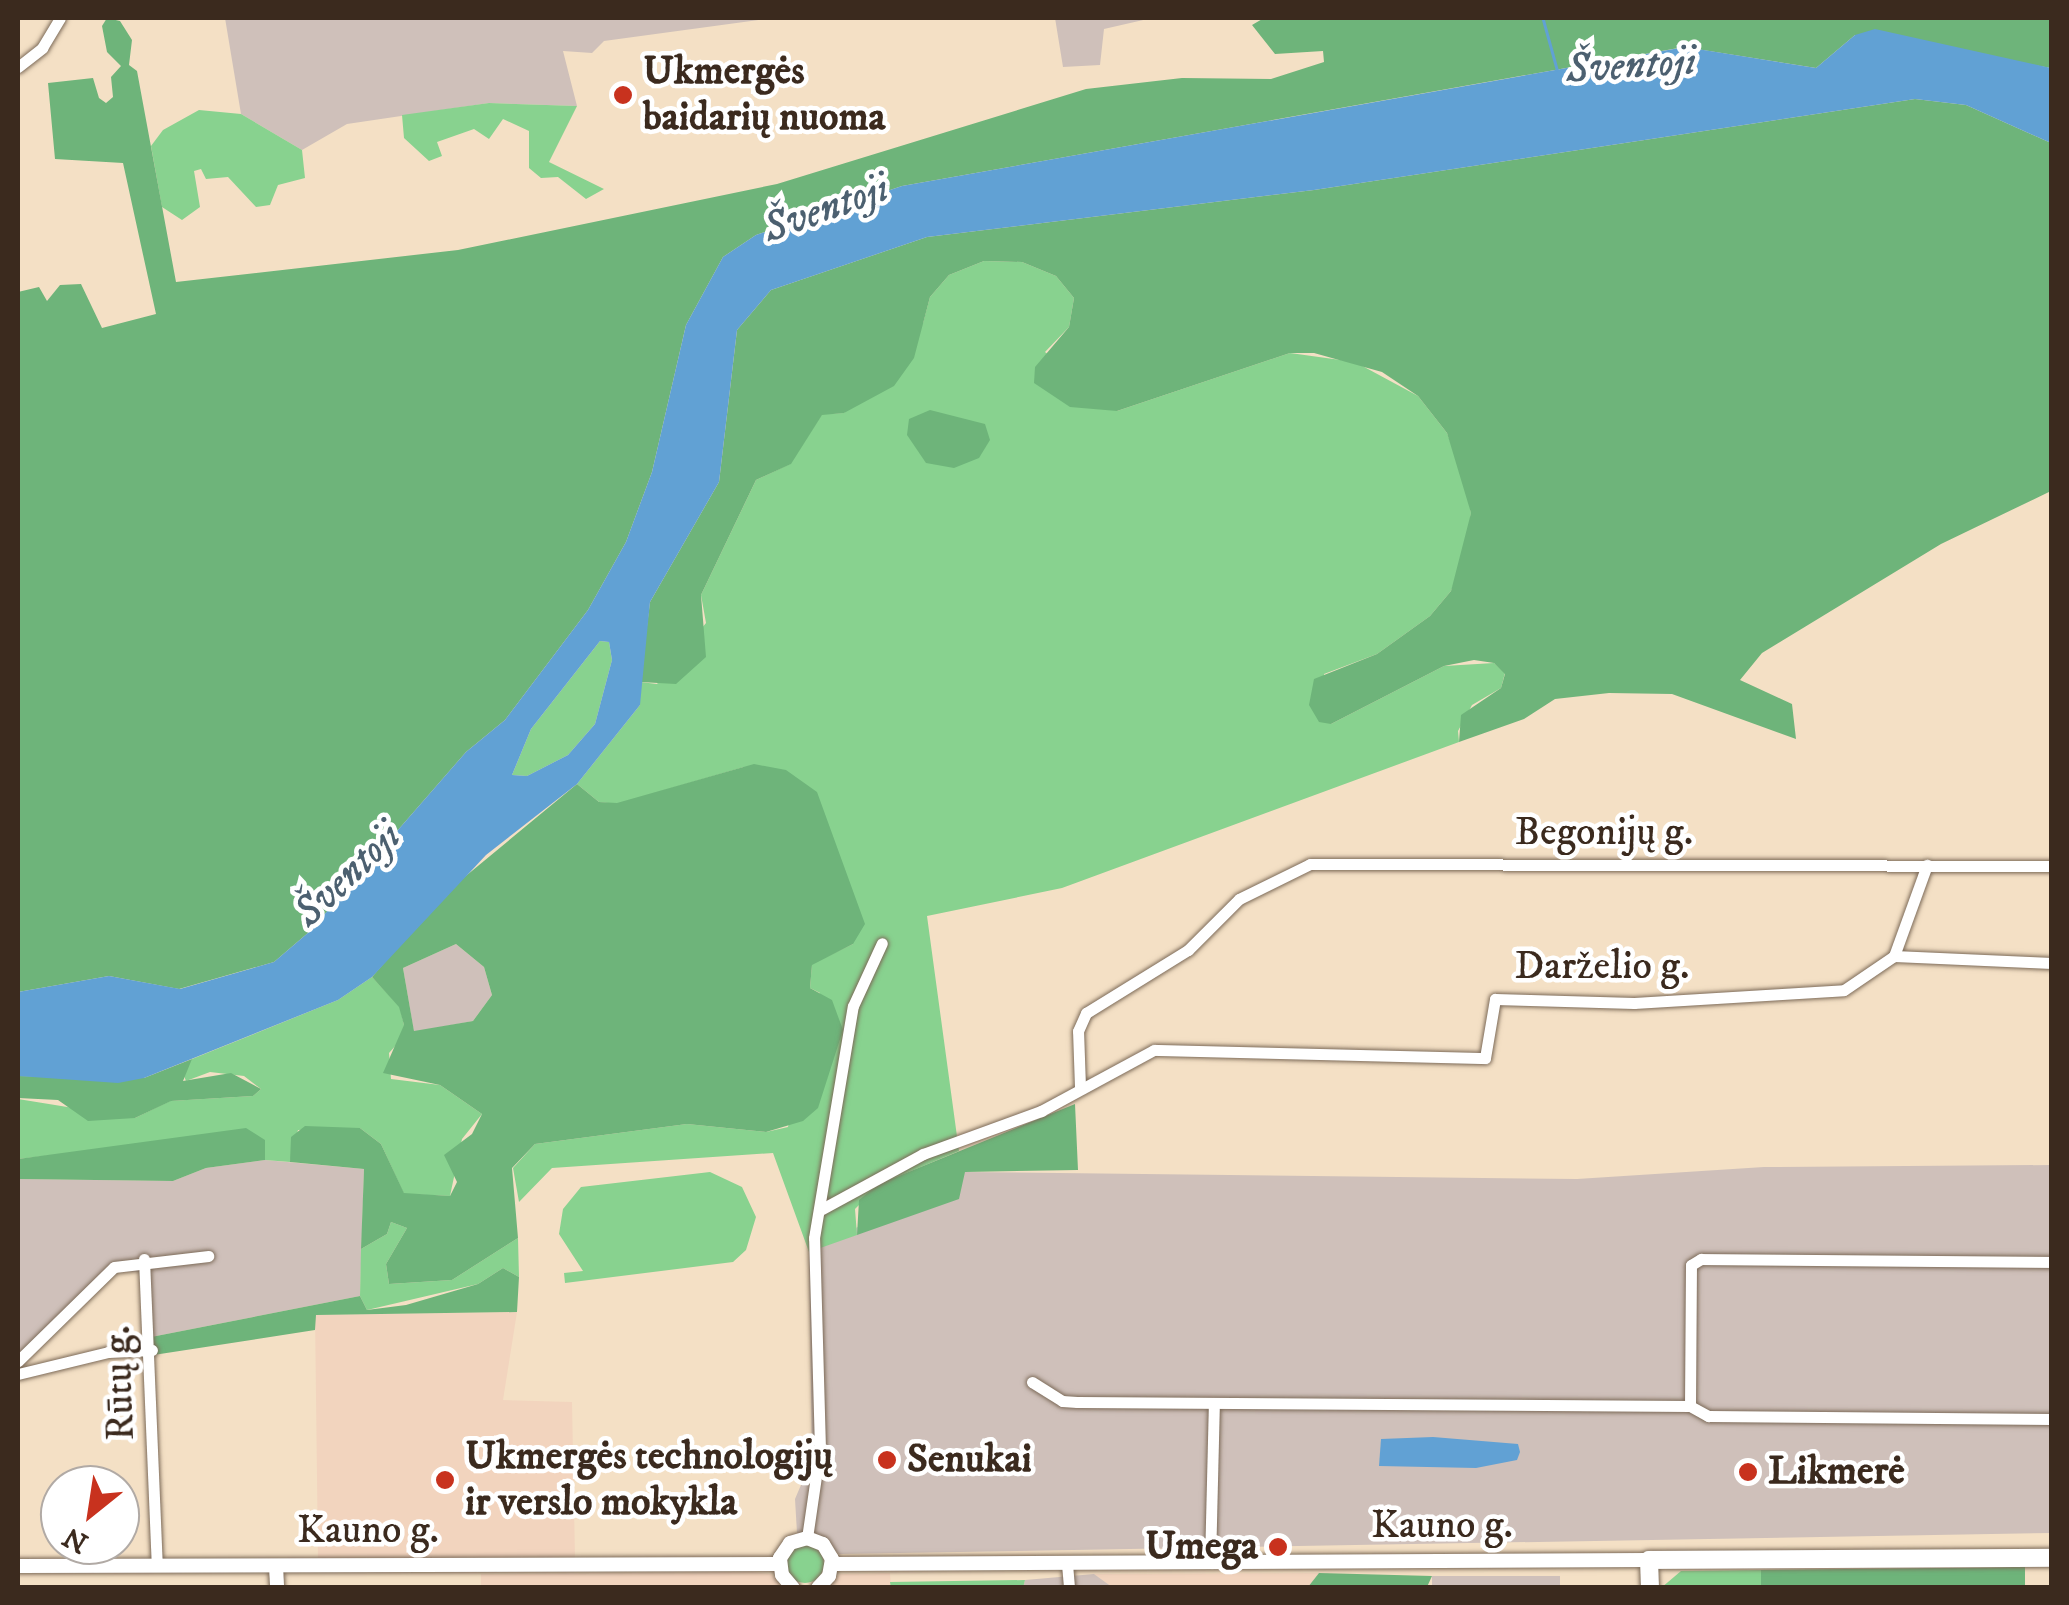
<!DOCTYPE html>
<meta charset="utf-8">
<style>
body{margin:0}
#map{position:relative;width:2069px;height:1605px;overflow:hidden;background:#f4e0c5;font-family:"IM FELL DW Pica",serif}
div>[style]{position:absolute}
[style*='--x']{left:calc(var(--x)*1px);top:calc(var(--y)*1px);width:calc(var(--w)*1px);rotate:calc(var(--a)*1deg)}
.built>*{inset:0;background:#f2d4be}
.industrial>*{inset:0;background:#cfc0ba;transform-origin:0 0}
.green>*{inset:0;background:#88d28f}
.round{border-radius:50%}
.forest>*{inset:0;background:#6eb47a}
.water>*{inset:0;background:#61a1d4}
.stream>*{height:2.5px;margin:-1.25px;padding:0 1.25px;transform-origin:1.25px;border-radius:1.25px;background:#61a1d4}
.roads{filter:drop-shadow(0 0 2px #7c6a58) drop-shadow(0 0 2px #7c6a58)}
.minor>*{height:11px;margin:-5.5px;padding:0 5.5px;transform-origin:5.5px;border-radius:5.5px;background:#fff}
.major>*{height:14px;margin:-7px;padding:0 7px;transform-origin:7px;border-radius:7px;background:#fff}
.highway>*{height:18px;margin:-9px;padding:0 9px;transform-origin:9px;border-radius:9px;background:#fff}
.dots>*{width:28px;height:28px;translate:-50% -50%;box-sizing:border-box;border:5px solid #fff;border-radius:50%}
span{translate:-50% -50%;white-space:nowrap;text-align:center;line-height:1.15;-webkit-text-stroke:9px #fff;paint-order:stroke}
.poi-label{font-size:40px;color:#3b2a1e;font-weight:700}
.left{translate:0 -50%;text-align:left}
.right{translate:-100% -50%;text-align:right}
.street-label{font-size:40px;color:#3b2a1e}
.water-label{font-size:42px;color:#4c6070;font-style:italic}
.frame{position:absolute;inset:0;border:20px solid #3b2a1e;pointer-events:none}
.north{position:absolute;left:40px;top:1465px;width:100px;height:100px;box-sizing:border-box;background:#fff;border:2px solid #b1aaa5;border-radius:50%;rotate:210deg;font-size:28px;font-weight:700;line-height:40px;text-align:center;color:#3b2a1e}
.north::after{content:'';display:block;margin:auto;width:35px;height:45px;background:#c8321e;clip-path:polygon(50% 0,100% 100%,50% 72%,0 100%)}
</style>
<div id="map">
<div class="built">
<div style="clip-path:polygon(517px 1312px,503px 1400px,572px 1402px,575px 1558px,318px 1559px,315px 1315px)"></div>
<div style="clip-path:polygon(753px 1572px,771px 1574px,784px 1587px,481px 1588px,481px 1574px)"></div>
<div style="clip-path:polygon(890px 1573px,891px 1587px,825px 1588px,840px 1574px)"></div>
<div style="clip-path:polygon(1319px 1573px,1308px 1588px,1112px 1587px,1094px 1574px)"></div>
</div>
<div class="industrial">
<div style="clip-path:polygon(225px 18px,774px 18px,604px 41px,592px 53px,563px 51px,577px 106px,489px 103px,347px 124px,302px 150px,241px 114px)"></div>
<div style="clip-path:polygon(1055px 18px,1152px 18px,1104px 29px,1100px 65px,1063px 67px)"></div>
<div style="clip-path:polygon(456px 944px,484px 967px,492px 995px,473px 1021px,414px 1032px,403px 968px)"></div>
<div style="clip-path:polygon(265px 1160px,364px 1169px,360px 1296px,146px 1338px,143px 1272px,115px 1271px,18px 1366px,18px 1179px,173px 1181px,206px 1168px)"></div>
<div style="clip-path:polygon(2051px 1165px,2051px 1533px,839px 1554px,823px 1538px,797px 1533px,795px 1499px,812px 1459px,809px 1252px,965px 1172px,1577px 1179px,1764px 1167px)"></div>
<div style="clip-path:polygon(1094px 1574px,1112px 1587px,1023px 1588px,1025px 1580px)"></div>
<div style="left:1432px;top:1576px;width:128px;height:13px"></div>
</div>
<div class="green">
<div style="clip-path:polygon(489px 103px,577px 106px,549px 162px,604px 189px,586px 199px,558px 177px,541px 178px,529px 168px,529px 131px,503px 119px,489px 139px,474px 129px,437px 142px,442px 156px,429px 161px,404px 138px,402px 115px)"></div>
<div style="clip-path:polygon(199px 110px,241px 114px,302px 150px,305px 178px,278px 185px,270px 205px,256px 207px,228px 177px,206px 179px,201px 169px,194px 171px,200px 207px,182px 220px,162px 207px,151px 146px,163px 130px)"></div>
<div style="clip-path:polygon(984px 261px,1022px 262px,1056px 276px,1074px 298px,1069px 327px,1045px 352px,1117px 411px,1290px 353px,1355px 362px,1418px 396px,1447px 433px,1465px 481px,1471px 513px,1464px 558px,1451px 591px,1430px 616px,1377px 654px,1324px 674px,1331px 724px,1444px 666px,1494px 663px,1505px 673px,1501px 688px,1472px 705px,1458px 731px,1459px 742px,1062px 888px,927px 916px,959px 1151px,880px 1184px,855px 1209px,857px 1235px,809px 1252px,773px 1153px,552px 1168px,519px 1202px,513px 1168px,535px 1144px,687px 1124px,766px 1132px,788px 1127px,820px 993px,810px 988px,812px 964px,853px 944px,744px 767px,617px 804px,599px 802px,577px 784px,640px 705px,640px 682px,657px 684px,706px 623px,701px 595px,756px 480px,790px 464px,822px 414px,844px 413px,923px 323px,930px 297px,949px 275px)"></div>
<div style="clip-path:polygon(600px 641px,609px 642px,612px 660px,595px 724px,568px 755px,527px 776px,512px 775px,531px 729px)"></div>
<div style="clip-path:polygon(372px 977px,400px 1007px,404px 1025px,405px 1035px,389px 1053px,391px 1079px,440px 1085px,482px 1114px,462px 1139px,450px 1196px,404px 1194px,381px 1144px,360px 1128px,298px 1130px,290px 1162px,265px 1160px,265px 1140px,186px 1140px,18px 1159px,18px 1099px,135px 1118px,170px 1101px,253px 1096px,261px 1089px,244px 1076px,210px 1072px,186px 1081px,182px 1071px,192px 1059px,338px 1000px)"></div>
<div style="clip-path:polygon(710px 1172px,742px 1187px,756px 1217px,746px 1250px,733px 1262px,565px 1283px,564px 1273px,583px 1271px,559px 1234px,563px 1209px,581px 1187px)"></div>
<div style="clip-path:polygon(391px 1222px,407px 1228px,386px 1264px,389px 1284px,452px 1280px,518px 1238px,519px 1277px,503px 1268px,478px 1284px,367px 1310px,360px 1296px,361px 1249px,387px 1234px)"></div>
<div class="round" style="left:786px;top:1545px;width:38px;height:38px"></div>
<div style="clip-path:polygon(1761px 1570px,1761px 1587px,1661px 1588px,1681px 1571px)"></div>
<div style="clip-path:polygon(1025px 1580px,1023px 1588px,891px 1588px,890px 1582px)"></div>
</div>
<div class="forest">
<div style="clip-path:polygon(107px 18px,120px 21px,132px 40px,129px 65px,137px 71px,176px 282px,458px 250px,777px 184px,1086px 89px,1182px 78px,1271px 79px,1324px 62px,1323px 51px,1275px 54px,1252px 25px,1264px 18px,2051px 18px,2051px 68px,1855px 35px,1816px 68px,1684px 47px,902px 186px,756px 235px,723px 257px,686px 325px,652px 472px,626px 542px,588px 610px,505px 720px,466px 752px,309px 932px,274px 962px,179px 989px,109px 976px,18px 992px,18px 292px,39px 287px,47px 301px,60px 285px,81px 284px,102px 328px,156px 314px,123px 163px,55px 159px,48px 83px,93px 78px,99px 98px,106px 103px,113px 97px,111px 77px,121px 66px,107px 52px,102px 26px)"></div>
<div style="clip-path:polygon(1915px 99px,1966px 105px,2051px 143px,2051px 491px,1941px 544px,1762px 653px,1740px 680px,1792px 704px,1796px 739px,1672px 694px,1609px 693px,1555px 699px,1524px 719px,1459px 742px,1461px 715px,1501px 688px,1505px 674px,1494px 663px,1474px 660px,1444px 666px,1331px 724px,1319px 722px,1309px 705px,1314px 679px,1377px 654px,1430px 616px,1451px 591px,1471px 513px,1447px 433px,1418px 396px,1382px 372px,1314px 353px,1290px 353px,1117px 411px,1070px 407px,1034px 383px,1035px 367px,1069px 327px,1074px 298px,1056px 276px,1022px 262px,984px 261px,949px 275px,930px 297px,914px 358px,894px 386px,844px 413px,822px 415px,791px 464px,756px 480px,701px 595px,706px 657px,676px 684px,640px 682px,650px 602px,719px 482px,737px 330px,771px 290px,927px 237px,1314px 190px)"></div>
<div style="clip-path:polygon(930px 410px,985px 424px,990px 440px,979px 458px,954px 468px,926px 463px,907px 435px,909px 419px)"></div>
<div style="clip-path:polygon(evenodd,754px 764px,786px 770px,817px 792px,865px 924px,853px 944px,812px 965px,810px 988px,832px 1000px,843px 1030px,818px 1108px,803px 1121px,766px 1132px,687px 1124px,535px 1144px,512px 1168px,518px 1238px,452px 1280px,389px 1284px,386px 1264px,407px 1228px,391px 1222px,387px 1234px,361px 1249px,364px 1169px,290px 1162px,291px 1137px,305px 1126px,360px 1128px,381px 1144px,404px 1193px,450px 1196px,457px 1182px,444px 1155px,472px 1134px,482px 1114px,440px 1085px,383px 1073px,404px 1025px,399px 1007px,372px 977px,444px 894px,577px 784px,599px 802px,617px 803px,754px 764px,456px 944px,484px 967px,492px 995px,473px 1021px,414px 1031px,403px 968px,456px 944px)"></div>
<div style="clip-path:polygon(192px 1059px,183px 1081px,231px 1073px,261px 1089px,253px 1096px,171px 1101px,135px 1118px,88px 1121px,58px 1100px,18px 1098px,18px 1076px,144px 1078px)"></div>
<div style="clip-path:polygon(1075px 1104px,1078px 1170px,965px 1172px,959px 1199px,857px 1235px,859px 1200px,879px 1184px)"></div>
<div style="clip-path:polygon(246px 1128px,265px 1140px,265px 1160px,206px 1168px,173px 1181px,18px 1179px,18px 1159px)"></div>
<div style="clip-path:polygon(503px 1268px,519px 1277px,517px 1312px,316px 1315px,315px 1330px,147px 1356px,146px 1338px,360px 1296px,367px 1310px,406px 1305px,478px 1284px)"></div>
<div style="clip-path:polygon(2025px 1567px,2025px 1587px,1761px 1587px,1761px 1570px)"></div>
<div style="clip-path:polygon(1319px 1573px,1432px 1576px,1427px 1587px,1308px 1587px)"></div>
</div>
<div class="water">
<div style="clip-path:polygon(evenodd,1875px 29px,2051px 68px,2051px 143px,1966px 105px,1915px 99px,1314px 190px,927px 237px,771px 290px,737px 330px,719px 482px,650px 602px,640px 705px,577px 784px,486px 855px,372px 977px,338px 1000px,144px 1078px,118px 1083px,18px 1076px,18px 992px,109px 976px,180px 989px,274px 962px,309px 932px,466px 752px,505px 720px,588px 610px,626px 542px,652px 472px,686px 325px,723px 257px,756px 235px,902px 186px,1685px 47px,1816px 68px,1855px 35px,1875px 29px,600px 641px,609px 642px,612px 660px,595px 724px,568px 755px,527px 776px,512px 775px,531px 729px,600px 641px)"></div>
<div style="clip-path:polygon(1433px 1437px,1518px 1444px,1520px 1452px,1517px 1460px,1476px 1468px,1379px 1466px,1381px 1439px)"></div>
</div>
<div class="stream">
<div style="--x:1543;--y:18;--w:53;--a:74.6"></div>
</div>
<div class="roads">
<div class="minor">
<div style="--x:18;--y:67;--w:31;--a:-38"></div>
<div style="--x:42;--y:48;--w:35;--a:-59"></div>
<div style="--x:1894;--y:956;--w:158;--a:2.5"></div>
<div style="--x:1080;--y:1087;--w:56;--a:-92"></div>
<div style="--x:1078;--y:1031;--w:20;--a:-66"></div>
<div style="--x:1086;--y:1013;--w:120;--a:-31.7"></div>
<div style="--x:1188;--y:950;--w:72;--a:-45"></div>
<div style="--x:1239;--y:899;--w:79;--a:-26.2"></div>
<div style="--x:1310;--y:864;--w:742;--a:0.15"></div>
<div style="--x:822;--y:1209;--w:115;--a:-28.6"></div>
<div style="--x:923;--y:1154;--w:126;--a:-20"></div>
<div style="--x:1041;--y:1111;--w:128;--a:-28.4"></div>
<div style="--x:1154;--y:1050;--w:331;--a:1.4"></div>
<div style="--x:1485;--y:1058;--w:60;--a:-80.4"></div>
<div style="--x:1495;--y:999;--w:139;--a:1.6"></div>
<div style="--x:1634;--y:1003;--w:210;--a:-3.5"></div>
<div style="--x:1844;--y:990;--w:60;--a:-34.2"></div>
<div style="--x:1894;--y:956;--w:97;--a:-70.1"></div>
<div style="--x:144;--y:1259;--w:306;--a:87.6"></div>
<div style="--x:18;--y:1361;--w:134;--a:-44.4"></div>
<div style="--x:114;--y:1267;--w:95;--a:-6.7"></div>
<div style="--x:18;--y:1374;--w:93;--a:-13.7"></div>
<div style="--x:108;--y:1352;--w:44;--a:-2.6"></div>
<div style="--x:1032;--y:1382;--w:36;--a:32"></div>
<div style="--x:1062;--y:1401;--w:15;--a:4"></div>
<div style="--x:1077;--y:1402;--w:613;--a:0.37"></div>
<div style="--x:1690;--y:1406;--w:21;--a:29"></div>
<div style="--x:1708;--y:1416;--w:344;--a:0.5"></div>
<div style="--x:1690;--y:1406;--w:141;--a:-89.6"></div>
<div style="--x:1691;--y:1265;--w:12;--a:-31"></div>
<div style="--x:1701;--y:1259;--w:351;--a:0.5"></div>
<div style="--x:807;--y:1538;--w:90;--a:-81.7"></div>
<div style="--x:820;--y:1449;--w:211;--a:-91.6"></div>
<div style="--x:814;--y:1238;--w:235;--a:-80.5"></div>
<div style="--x:853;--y:1006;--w:69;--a:-65.3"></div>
<div style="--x:1210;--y:1563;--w:160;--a:-88.6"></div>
<div style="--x:1067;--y:1564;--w:24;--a:85"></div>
</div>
<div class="major">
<div style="--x:832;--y:1564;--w:817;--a:-0.28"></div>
<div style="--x:18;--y:1566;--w:761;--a:-0.15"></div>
<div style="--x:276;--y:1566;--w:22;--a:87"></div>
<div style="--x:793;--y:1588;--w:17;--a:-130"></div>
<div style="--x:782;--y:1575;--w:17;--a:-97"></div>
<div style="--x:780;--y:1558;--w:18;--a:-56"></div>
<div style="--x:790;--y:1543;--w:18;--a:-16"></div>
<div style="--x:807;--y:1538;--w:17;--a:21"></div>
<div style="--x:823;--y:1544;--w:17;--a:59"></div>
<div style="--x:832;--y:1559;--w:17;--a:100"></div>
<div style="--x:829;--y:1576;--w:16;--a:133"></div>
</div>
<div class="highway">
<div style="--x:1650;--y:1588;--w:28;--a:-92"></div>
<div style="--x:1649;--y:1560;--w:403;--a:-0.3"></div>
</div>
</div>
<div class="dots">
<div style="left:623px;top:95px;background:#c8321e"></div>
<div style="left:887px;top:1460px;background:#c8321e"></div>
<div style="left:1748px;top:1472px;background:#c8321e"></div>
<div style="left:445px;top:1480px;background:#c8321e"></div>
<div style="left:1278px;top:1547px;background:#c8321e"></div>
</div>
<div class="poi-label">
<span class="left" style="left:643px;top:95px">Ukmergės<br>baidarių nuoma</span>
<span class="left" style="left:465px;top:1480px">Ukmergės technologijų<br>ir verslo mokykla</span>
<span class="left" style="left:907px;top:1460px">Senukai</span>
<span class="left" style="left:1768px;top:1472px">Likmerė</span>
<span class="right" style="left:1258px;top:1547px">Umega</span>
</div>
<div class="street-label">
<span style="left:1604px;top:833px">Begonijų g.</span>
<span style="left:1602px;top:967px">Darželio g.</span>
<span style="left:120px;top:1383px;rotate:-92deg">Rūtų g.</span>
<span style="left:1442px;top:1526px">Kauno g.</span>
<span style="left:368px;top:1531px">Kauno g.</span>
</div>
<div class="water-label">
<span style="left:1631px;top:66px;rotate:-4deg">Šventoji</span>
<span style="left:826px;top:209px;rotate:-20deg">Šventoji</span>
<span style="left:348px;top:875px;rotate:-44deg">Šventoji</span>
</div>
<div class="frame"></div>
<div class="north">N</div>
</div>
